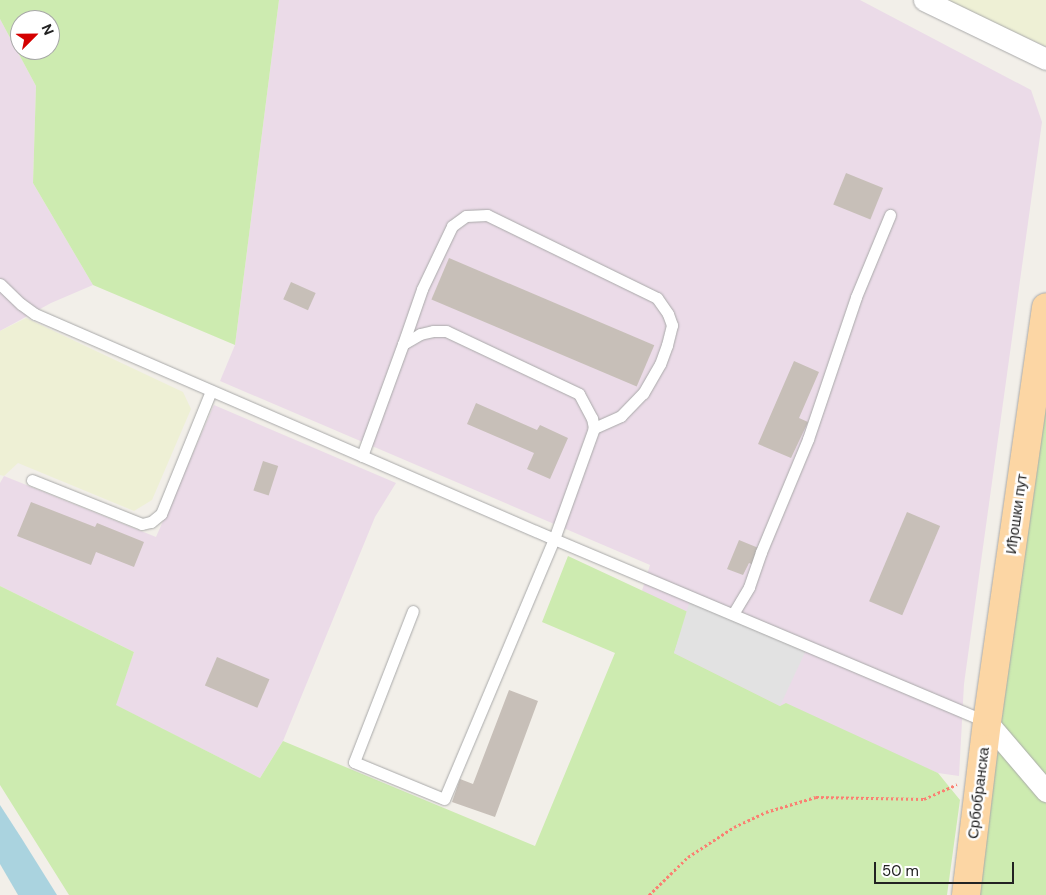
<!DOCTYPE html>
<meta charset="utf-8">
<style>
body{margin:0}
#map{position:relative;width:1046px;height:895px;overflow:hidden;background:#f2efe9;font-family:"DM Sans",sans-serif}
div>[style]{position:absolute}
[style*='--x']{left:calc(var(--x)*1px);top:calc(var(--y)*1px);width:calc(var(--w)*1px);rotate:calc(var(--a)*1deg)}
.industrial>*{inset:0;background:#ebdbe8}
.farmland>*{inset:0;background:#eef0d5}
.grass>*{inset:0;background:#cdebb0}
.parking>*{inset:0;background:#e2e2e2}
.water>*{inset:0;background:#aad3df}
.building>*{inset:0;background:#c7bfb8;transform-origin:0 0}
.path>*{height:3px;margin-top:-1.5px;transform-origin:0;background:repeating-linear-gradient(90deg,#fa8072 0 2.5px,transparent 0 5px)}
.roads{filter:drop-shadow(0 0 1px #a9a9a9) drop-shadow(0 0 1px #a9a9a9)}
.service>*{height:11px;margin:-5.5px;padding:0 5.5px;transform-origin:5.5px;border-radius:5.5px;background:#fff}
.minor>*{height:21px;margin:-10.5px;padding:0 10.5px;transform-origin:10.5px;border-radius:10.5px;background:#fff}
.primary>*{height:28px;margin:-14px;padding:0 14px;transform-origin:14px;border-radius:14px;background:#fcd6a4}
span{translate:-50% -50%;white-space:nowrap;text-align:center;line-height:1.15;-webkit-text-stroke:5px #fff;paint-order:stroke}
.street-label{font-size:15px;color:#222}
.north{position:absolute;left:10px;top:10px;width:50px;height:50px;box-sizing:border-box;background:#fff;border:1px solid #a7a7a7;border-radius:50%;rotate:67deg;font-size:14px;font-weight:700;line-height:20px;text-align:center;color:#222}
.north::after{content:'';display:block;margin:auto;width:18px;height:22px;background:#d40000;clip-path:polygon(50% 0,100% 100%,50% 72%,0 100%)}
.scale{position:absolute;left:874px;top:862px;width:140px;height:22px;box-sizing:border-box;border:2px solid #222;border-top:0;padding-left:6px;font-size:15px;line-height:18px;white-space:nowrap;color:#222;-webkit-text-stroke:4px #fff;paint-order:stroke}
</style>
<div id="map">
<div class="industrial">
<div style="clip-path:polygon(279px 0,860px 0,1031px 90px,1042px 122px,964px 684px,959px 776px,938px 773px,626px 642px,650px 565px,220px 381px,235px 345px)"></div>
<div style="clip-path:polygon(0 19px,36px 86px,33px 183px,93px 285px,51px 303px,0 331px)"></div>
<div style="clip-path:polygon(214px 405px,396px 483px,375px 517px,283px 741px,260px 778px,115px 705px,134px 652px,0 586px,0 483px,4px 476px,156px 537px)"></div>
</div>
<div class="farmland">
<div style="clip-path:polygon(941px 0,1046px 0,1046px 47px,1045px 46px)"></div>
<div style="clip-path:polygon(26px 318px,183px 392px,191px 409px,152px 500px,134px 511px,18px 463px,4px 476px,0 475px,0 331px)"></div>
</div>
<div class="grass">
<div style="clip-path:polygon(evenodd,0 0,279px 0,235px 345px,93px 285px,33px 183px,36px 86px,0 19px,0 0,20px 20px,50px 20px,50px 50px,20px 50px,20px 20px)"></div>
<div style="clip-path:polygon(1046px 380px,1046px 895px,979px 895px,1002px 716px)"></div>
<div style="clip-path:polygon(568px 556px,688px 612px,674px 653px,780px 706px,786px 703px,938px 773px,960px 800px,947px 895px,69px 895px,0 785px,0 586px,134px 652px,116px 705px,260px 778px,283px 741px,535px 846px,615px 653px,542px 622px)"></div>
</div>
<div class="parking">
<div style="clip-path:polygon(691px 597px,808px 646px,780px 706px,674px 653px)"></div>
</div>
<div class="water">
<div style="clip-path:polygon(0 805px,22px 839px,57px 895px,18px 895px,0 864px)"></div>
</div>
<div class="building">
<div style="left:846px;top:173px;width:40px;height:34px;rotate:22deg"></div>
<div style="left:449px;top:258px;width:223px;height:45px;rotate:23deg"></div>
<div style="left:291px;top:282px;width:27px;height:19px;rotate:24deg"></div>
<div style="clip-path:polygon(794px 361px,819px 372px,799px 418px,808px 422px,791px 458px,758px 444px)"></div>
<div style="clip-path:polygon(476px 403px,537px 430px,540px 425px,568px 438px,550px 479px,527px 469px,534px 453px,467px 424px)"></div>
<div style="left:263px;top:461px;width:16px;height:31px;rotate:18deg"></div>
<div style="clip-path:polygon(31px 502px,95px 527px,97px 523px,144px 542px,134px 567px,96px 552px,91px 565px,17px 536px)"></div>
<div style="left:907px;top:512px;width:36px;height:97px;rotate:23deg"></div>
<div style="clip-path:polygon(739px 540px,761px 549px,754px 565px,749px 563px,743px 575px,727px 569px)"></div>
<div style="left:217px;top:657px;width:57px;height:31px;rotate:23deg"></div>
<div style="clip-path:polygon(509px 690px,538px 701px,495px 817px,452px 802px,460px 779px,473px 784px)"></div>
</div>
<div class="path">
<div style="--x:649;--y:895;--w:54;--a:-44.3"></div>
<div style="--x:688;--y:857;--w:55;--a:-33.1"></div>
<div style="--x:734;--y:827;--w:35;--a:-25"></div>
<div style="--x:766;--y:812;--w:52;--a:-16.7"></div>
<div style="--x:816;--y:797;--w:108;--a:1.1"></div>
<div style="--x:924;--y:799;--w:36;--a:-24"></div>
</div>
<div class="roads">
<div class="service">
<div style="--x:0;--y:284;--w:29;--a:44"></div>
<div style="--x:21;--y:304;--w:17;--a:36"></div>
<div style="--x:35;--y:314;--w:566;--a:23.44"></div>
<div style="--x:554;--y:539;--w:470;--a:22.9"></div>
<div style="--x:403;--y:344;--w:58;--a:-70.9"></div>
<div style="--x:422;--y:289;--w:70;--a:-64.5"></div>
<div style="--x:452;--y:226;--w:17;--a:-36"></div>
<div style="--x:466;--y:216;--w:21;--a:-3"></div>
<div style="--x:487;--y:215;--w:189;--a:26"></div>
<div style="--x:657;--y:298;--w:19;--a:55"></div>
<div style="--x:668;--y:314;--w:12;--a:70"></div>
<div style="--x:672;--y:325;--w:21;--a:104"></div>
<div style="--x:667;--y:345;--w:20;--a:110"></div>
<div style="--x:660;--y:364;--w:34;--a:120"></div>
<div style="--x:643;--y:393;--w:32;--a:134"></div>
<div style="--x:621;--y:416;--w:30;--a:156"></div>
<div style="--x:362;--y:456;--w:119;--a:-69.9"></div>
<div style="--x:403;--y:344;--w:20;--a:-30"></div>
<div style="--x:420;--y:334;--w:13;--a:-13"></div>
<div style="--x:433;--y:331;--w:13;--a:0"></div>
<div style="--x:446;--y:331;--w:147;--a:25.3"></div>
<div style="--x:579;--y:394;--w:27;--a:62"></div>
<div style="--x:592;--y:418;--w:10;--a:79"></div>
<div style="--x:594;--y:428;--w:118;--a:109.8"></div>
<div style="--x:554;--y:539;--w:282;--a:112.9"></div>
<div style="--x:444;--y:799;--w:97;--a:-157.7"></div>
<div style="--x:354;--y:762;--w:162;--a:-68.7"></div>
<div style="--x:32;--y:480;--w:118;--a:21.8"></div>
<div style="--x:142;--y:524;--w:9;--a:-13"></div>
<div style="--x:151;--y:522;--w:13;--a:-39"></div>
<div style="--x:161;--y:514;--w:133;--a:-67.9"></div>
<div style="--x:733;--y:614;--w:31;--a:-59"></div>
<div style="--x:749;--y:587;--w:37;--a:-71"></div>
<div style="--x:761;--y:552;--w:122;--a:-67.4"></div>
<div style="--x:808;--y:439;--w:150;--a:-71.3"></div>
<div style="--x:856;--y:297;--w:89;--a:-67.5"></div>
</div>
<div class="minor">
<div style="--x:924;--y:0;--w:136;--a:25.8"></div>
<div style="--x:987;--y:722;--w:91;--a:49.5"></div>
</div>
<div class="primary">
<div style="--x:966;--y:895;--w:174;--a:-83.1"></div>
<div style="--x:987;--y:722;--w:419;--a:-81.9"></div>
</div>
</div>
<div class="street-label">
<span style="left:1017px;top:514px;rotate:-82deg">Иђошки пут</span>
<span style="left:979px;top:793px;rotate:-83deg">Србобранска</span>
</div>
<div class="north">N</div>
<div class="scale">50 m</div>
</div>
